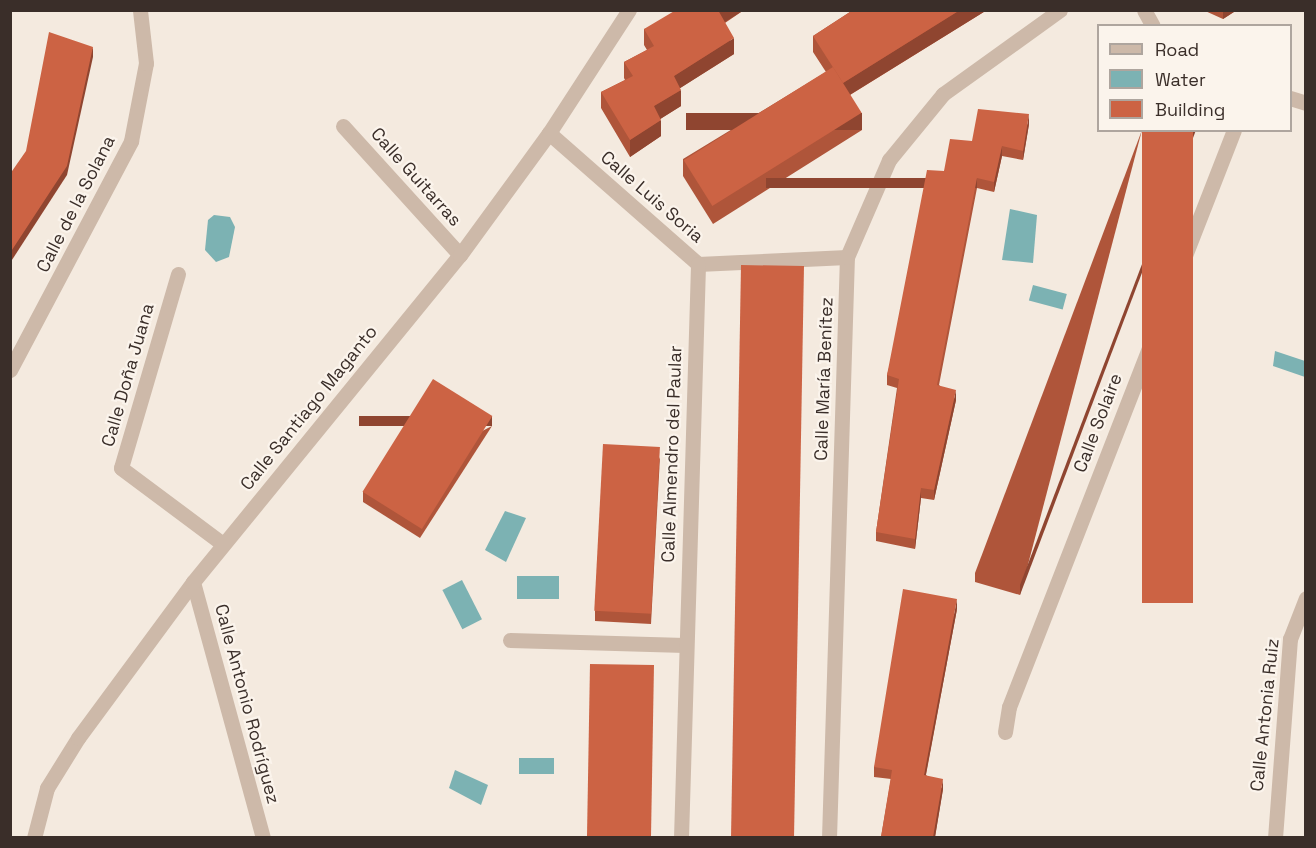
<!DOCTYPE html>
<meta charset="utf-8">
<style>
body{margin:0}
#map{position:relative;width:1316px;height:848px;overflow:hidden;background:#f4eadf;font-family:"Space Grotesk",sans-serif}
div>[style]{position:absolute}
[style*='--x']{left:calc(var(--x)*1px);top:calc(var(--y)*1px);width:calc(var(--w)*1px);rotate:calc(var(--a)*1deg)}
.water>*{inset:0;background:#7cb2b3;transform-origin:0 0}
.street>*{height:15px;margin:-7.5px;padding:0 7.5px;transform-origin:7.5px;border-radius:7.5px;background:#cdb9a9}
.wall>*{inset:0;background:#af553a}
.shaded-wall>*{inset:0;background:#8f4530;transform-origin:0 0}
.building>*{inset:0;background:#cc6344;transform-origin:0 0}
span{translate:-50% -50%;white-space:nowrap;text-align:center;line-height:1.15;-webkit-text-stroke:4.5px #fbf4ec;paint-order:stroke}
.street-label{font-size:18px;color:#3a2e29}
.frame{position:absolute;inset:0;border:12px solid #3a2e29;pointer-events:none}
.legend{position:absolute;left:1097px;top:24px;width:195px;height:108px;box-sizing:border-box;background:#fbf4ec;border:2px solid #aea59e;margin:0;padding:8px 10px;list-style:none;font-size:18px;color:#3a2e29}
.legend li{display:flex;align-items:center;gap:12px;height:30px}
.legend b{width:30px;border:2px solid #aea59e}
</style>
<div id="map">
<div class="water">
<div style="clip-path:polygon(1010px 209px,1037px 215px,1033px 263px,1002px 260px)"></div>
<div style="clip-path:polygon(214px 215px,230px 217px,235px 227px,229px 257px,216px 262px,205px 250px,208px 220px)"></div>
<div style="left:1033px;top:285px;width:35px;height:16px;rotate:15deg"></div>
<div style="clip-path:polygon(1275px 351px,1305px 361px,1305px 377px,1273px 366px)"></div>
<div style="clip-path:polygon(505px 511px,526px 518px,506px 562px,485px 550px)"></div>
<div style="left:559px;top:576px;width:23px;height:42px;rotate:90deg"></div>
<div style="left:462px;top:580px;width:44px;height:22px;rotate:63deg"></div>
<div style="left:554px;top:758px;width:16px;height:35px;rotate:90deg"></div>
<div style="clip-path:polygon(455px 770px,488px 785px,481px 805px,449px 788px)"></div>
</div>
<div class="street">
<div style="--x:1144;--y:10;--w:18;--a:61"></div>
<div style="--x:1290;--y:98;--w:17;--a:17"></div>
<div style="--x:343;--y:126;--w:174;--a:47.8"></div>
<div style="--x:549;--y:133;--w:198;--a:41.3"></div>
<div style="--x:698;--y:264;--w:149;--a:-2.7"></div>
<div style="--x:178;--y:274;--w:202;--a:106.4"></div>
<div style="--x:121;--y:468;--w:127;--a:36.7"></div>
<div style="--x:10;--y:370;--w:259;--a:-62.1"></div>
<div style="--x:131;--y:141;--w:79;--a:-79.1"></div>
<div style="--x:146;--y:63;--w:53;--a:-96.5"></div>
<div style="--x:193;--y:582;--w:265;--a:74.7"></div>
<div style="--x:510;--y:640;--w:175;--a:1.6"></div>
<div style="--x:1005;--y:732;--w:25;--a:-81"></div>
<div style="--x:1009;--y:707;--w:619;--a:-68.7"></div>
<div style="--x:34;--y:838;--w:52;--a:-75.4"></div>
<div style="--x:47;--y:788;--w:59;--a:-58.2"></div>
<div style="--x:78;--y:738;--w:194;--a:-53.6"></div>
<div style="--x:193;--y:582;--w:422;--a:-50.8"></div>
<div style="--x:460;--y:255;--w:151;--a:-53.9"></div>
<div style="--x:549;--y:133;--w:147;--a:-57"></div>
<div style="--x:681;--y:838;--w:574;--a:-88.3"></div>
<div style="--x:829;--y:838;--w:581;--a:-88.23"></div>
<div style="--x:847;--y:257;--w:106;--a:-66.6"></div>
<div style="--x:889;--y:160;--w:85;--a:-50.7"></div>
<div style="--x:943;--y:94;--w:144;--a:-35.7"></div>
<div style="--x:1275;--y:838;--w:200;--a:-85.7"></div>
<div style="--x:1290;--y:639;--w:44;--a:-68.7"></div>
</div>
<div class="wall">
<div style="clip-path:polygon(744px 10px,725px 23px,734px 54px,680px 88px,681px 106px,660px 119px,661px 136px,630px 157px,601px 108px,601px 92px,625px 80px,624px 78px,624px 62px,647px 50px,644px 45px,644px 29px)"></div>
<div style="clip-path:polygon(853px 10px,987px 10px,850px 95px,862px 130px,713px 224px,683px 176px,683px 159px,826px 72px,813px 52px,813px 36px)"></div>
<div style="clip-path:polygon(1203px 10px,1237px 10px,1223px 19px)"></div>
<div style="clip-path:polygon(1029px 124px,1023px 160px,1002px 156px,994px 192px,977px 188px,939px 385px,956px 400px,934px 500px,921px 498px,915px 549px,876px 541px,876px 532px,897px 388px,887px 385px,887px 375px,944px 171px,972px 141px)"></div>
<div style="clip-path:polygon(1142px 130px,1020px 595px,975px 582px,975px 573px)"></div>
<div style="clip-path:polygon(492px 426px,420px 538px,363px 502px,363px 492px)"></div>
<div style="clip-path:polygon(660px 457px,651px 624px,595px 621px,595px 611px)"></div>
<div style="clip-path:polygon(957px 609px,926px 775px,943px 789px,935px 837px,881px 837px,891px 779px,874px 777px,874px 767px)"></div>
</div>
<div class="shaded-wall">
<div style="clip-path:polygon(718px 10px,744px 10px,717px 27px)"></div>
<div style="clip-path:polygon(960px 10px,987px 10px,843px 99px,843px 83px)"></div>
<div style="clip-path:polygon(1223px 10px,1237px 10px,1223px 19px)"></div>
<div style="clip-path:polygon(734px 38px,734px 54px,674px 92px,674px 76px)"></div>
<div style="clip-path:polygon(93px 47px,93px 57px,67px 175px,10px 263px,10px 253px)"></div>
<div style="clip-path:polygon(681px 90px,681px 106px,654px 123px,654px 106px)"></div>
<div style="left:862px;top:113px;width:17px;height:176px;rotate:90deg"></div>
<div style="clip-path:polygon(1029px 114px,1029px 124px,1023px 160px,1023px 151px)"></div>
<div style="clip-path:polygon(661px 120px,661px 136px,630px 157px,630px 140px)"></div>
<div style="clip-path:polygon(1193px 130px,1196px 130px,1020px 595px,1020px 585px)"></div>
<div style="clip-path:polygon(1002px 146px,1002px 156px,994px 192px,994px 182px)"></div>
<div style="left:977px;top:178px;width:10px;height:211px;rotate:90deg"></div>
<div style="clip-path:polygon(956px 390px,956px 400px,934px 500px,934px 490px)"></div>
<div style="left:492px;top:416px;width:10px;height:133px;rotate:90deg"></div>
<div style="clip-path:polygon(921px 488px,921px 498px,915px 549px,915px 539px)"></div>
<div style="clip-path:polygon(957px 599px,957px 609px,924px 784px,924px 775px)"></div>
<div style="clip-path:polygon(943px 779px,943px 789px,935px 837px,933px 837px)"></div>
</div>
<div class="building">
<div style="clip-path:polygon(676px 10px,718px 10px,734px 38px,674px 76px,681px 90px,654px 106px,661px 120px,630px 140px,601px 92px,633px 76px,624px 62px,654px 46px,644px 29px)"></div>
<div style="clip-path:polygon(853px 10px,960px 10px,843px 83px,813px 36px)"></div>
<div style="clip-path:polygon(49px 32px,93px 47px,67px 166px,10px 253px,10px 174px,26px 151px)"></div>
<div style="left:833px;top:67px;width:54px;height:176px;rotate:58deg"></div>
<div style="clip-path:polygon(978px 109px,1029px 114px,1023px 151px,1002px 146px,994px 182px,977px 178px,937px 385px,956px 390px,934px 490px,921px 488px,915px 539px,876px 532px,899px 379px,887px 375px,927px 170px,944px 171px,950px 139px,972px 141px)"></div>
<div style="left:1142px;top:130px;width:51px;height:473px"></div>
<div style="left:741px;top:265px;width:63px;height:572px;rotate:1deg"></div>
<div style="left:433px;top:379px;width:70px;height:133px;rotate:32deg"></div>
<div style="left:603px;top:444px;width:57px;height:167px;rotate:3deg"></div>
<div style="clip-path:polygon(903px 589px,957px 599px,924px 775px,943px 779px,933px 837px,881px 837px,892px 770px,874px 767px)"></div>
<div style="left:590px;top:664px;width:64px;height:173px;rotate:1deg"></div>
</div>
<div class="street-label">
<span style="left:416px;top:177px;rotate:48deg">Calle Guitarras</span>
<span style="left:652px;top:197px;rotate:41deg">Calle Luis Soria</span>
<span style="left:76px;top:204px;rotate:-63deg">Calle de la Solana</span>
<span style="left:128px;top:375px;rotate:-74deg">Calle Doña Juana</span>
<span style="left:824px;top:379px;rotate:-88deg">Calle María Benítez</span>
<span style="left:309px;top:408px;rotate:-51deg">Calle Santiago Maganto</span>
<span style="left:1098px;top:423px;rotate:-69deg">Calle Solaire</span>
<span style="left:672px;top:454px;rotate:-88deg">Calle Almendro del Paular</span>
<span style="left:247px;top:704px;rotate:75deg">Calle Antonio Rodríguez</span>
<span style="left:1265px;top:715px;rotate:-84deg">Calle Antonia Ruiz</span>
</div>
<div class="frame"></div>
<ul class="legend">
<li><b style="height:8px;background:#cdb9a9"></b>Road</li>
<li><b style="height:16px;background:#7cb2b3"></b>Water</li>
<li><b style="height:16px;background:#cc6344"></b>Building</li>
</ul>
</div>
